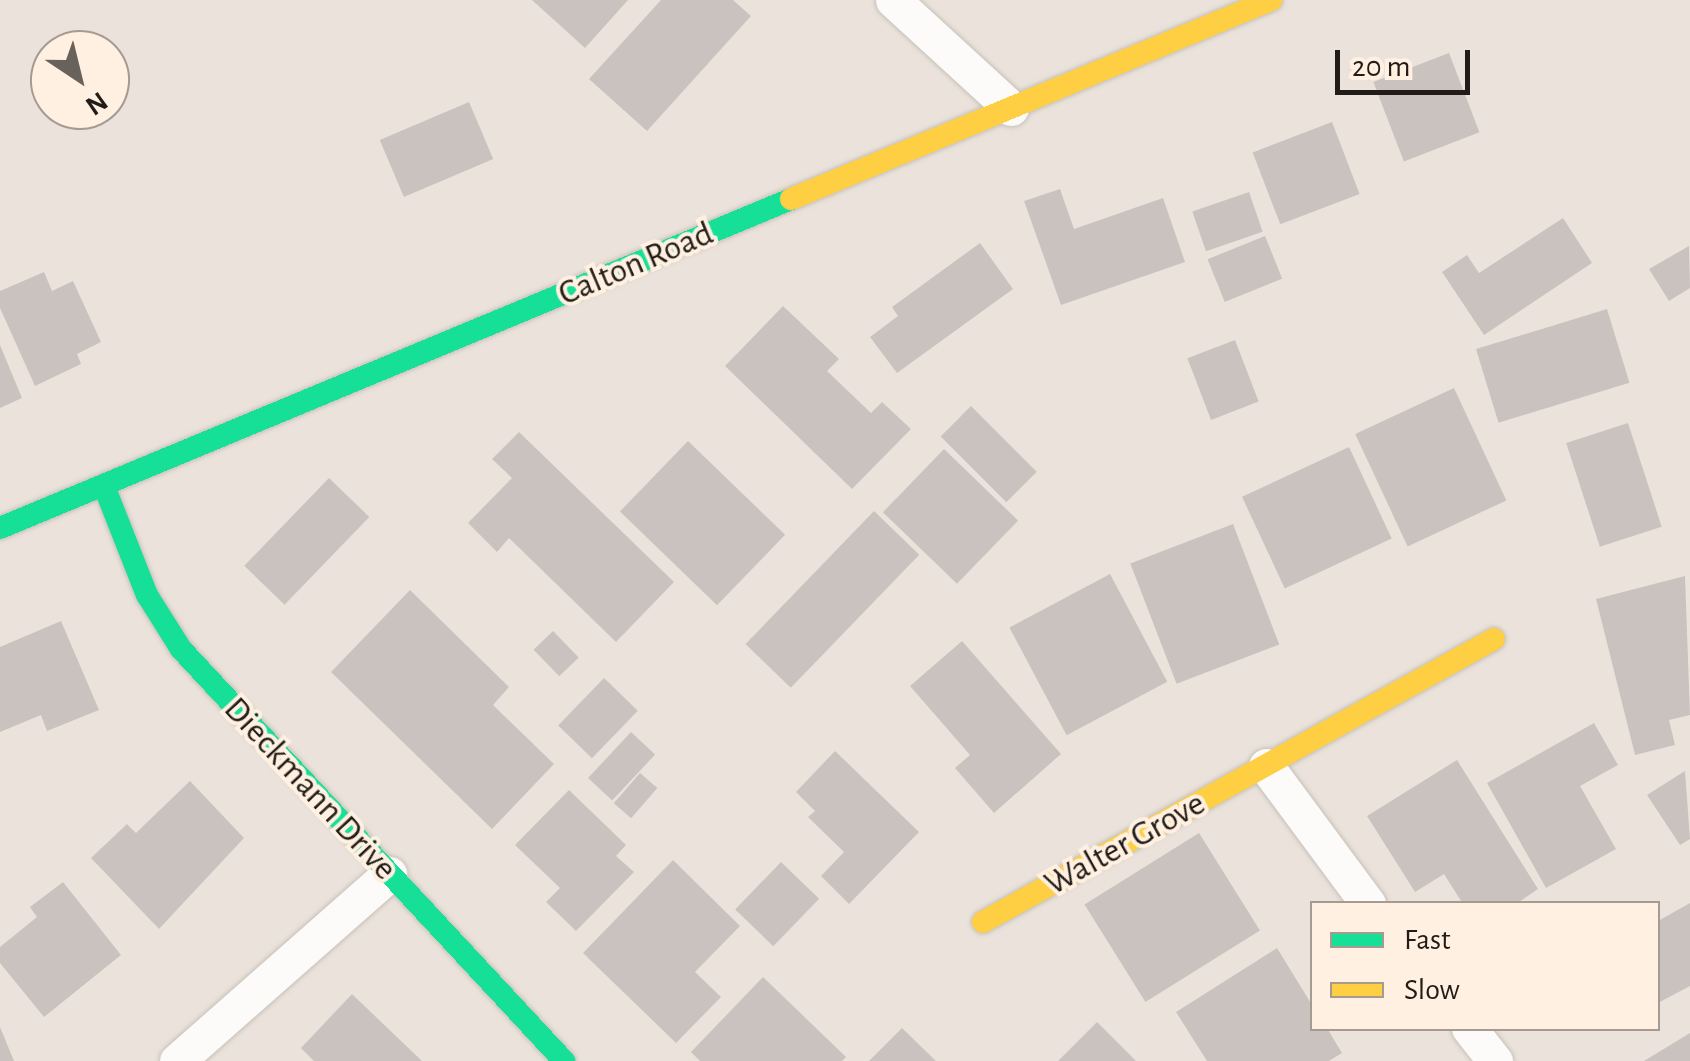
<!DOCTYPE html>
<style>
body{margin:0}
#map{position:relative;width:1690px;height:1061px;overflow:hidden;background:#ebe3db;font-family:"Alegreya Sans",sans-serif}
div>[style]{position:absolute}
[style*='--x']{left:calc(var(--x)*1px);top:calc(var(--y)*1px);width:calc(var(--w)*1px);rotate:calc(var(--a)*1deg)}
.building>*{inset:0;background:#cac2be;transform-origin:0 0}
.roads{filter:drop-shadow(0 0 2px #c7c1ba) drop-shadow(0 0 2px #c7c1ba)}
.street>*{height:35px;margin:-17.5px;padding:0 17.5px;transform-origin:17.5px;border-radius:17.5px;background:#fcfbfa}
.fast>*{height:22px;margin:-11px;padding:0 11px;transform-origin:11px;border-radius:11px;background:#16e098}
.slow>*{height:22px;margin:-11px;padding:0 11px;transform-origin:11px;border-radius:11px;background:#ffcf43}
span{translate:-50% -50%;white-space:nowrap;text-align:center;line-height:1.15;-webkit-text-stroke:8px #fff0e1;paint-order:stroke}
.street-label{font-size:35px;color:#211c17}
.legend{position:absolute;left:1310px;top:901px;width:350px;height:130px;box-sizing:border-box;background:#fff0e1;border:2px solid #a69b90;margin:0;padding:12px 18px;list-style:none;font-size:30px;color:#211c17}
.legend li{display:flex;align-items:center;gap:20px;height:50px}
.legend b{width:50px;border:2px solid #a69b90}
.north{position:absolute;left:30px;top:30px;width:100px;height:100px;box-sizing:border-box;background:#fff0e1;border:2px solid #a69b90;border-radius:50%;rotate:145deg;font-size:28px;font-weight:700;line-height:40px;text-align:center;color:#211c17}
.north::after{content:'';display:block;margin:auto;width:35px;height:45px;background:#68625c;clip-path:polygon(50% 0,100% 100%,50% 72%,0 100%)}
.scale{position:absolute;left:1335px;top:50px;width:135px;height:45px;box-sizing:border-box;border:5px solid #211c17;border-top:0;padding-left:12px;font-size:30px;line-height:35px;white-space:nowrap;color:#211c17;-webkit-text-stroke:8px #fff0e1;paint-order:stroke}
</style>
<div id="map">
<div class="building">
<div style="clip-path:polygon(532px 0,628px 0,585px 48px)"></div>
<div style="clip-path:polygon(661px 0,733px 0,751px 16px,647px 131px,589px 79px)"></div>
<div style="left:1449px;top:53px;width:85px;height:81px;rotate:69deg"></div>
<div style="left:469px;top:102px;width:62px;height:97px;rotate:67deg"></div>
<div style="left:1332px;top:122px;width:77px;height:85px;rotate:69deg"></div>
<div style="clip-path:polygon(1060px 189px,1074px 229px,1163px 198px,1185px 262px,1061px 305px,1024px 201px)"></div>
<div style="left:1249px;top:192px;width:42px;height:60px;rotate:71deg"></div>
<div style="clip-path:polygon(1563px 218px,1592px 263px,1484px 335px,1442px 272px,1467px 255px,1479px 273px)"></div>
<div style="left:1265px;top:236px;width:46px;height:62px;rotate:68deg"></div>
<div style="clip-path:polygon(980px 243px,1013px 289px,897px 373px,870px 337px,898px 316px,892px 307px)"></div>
<div style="clip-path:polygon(1689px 246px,1690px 288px,1669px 301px,1649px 269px)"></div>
<div style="clip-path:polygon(44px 272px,52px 291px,73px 281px,101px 342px,77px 354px,81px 364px,35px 386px,0 308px,0 291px)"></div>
<div style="clip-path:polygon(783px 306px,839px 359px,827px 371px,871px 413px,882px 402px,911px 429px,852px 489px,725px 366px)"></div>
<div style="left:1607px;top:309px;width:77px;height:137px;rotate:73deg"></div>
<div style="left:1235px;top:340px;width:66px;height:51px;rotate:69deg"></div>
<div style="clip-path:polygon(0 345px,22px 398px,0 408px)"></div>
<div style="left:1454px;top:388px;width:124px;height:109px;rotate:65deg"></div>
<div style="left:971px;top:406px;width:93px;height:43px;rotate:45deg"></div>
<div style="left:1628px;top:423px;width:109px;height:65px;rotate:72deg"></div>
<div style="clip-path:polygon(519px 432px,674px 582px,616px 642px,509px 538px,497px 552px,468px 523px,512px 478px,492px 459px)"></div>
<div style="left:688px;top:441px;width:135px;height:98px;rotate:44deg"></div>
<div style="left:1349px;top:447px;width:101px;height:118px;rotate:65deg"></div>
<div style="left:944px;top:449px;width:103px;height:88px;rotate:44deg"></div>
<div style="left:329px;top:478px;width:56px;height:122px;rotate:44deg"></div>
<div style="left:874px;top:511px;width:63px;height:185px;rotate:44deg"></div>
<div style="left:1233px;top:524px;width:129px;height:110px;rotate:69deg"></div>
<div style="left:1110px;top:574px;width:122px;height:114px;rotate:62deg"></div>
<div style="clip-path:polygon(1685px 576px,1690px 715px,1669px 720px,1675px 745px,1635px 755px,1596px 599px)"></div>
<div style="clip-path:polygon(410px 590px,509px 687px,493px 705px,554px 764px,492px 829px,331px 672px)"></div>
<div style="clip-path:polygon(61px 621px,99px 710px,47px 731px,41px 715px,0 732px,0 647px)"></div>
<div style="left:553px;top:631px;width:37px;height:27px;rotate:46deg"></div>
<div style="clip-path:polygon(962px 641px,1061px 754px,994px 813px,955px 768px,970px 755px,910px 686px)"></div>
<div style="left:604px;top:678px;width:47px;height:66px;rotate:44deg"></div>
<div style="clip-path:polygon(1594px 723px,1618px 765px,1580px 786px,1616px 849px,1546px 888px,1487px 783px)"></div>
<div style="left:631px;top:732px;width:33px;height:63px;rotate:43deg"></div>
<div style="clip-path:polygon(835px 751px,919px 832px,849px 904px,821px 876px,844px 852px,808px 817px,815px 811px,796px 792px)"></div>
<div style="clip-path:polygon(1457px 760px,1538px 889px,1516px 904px,1463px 904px,1444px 874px,1415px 892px,1367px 816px)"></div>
<div style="clip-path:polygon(1685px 771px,1690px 839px,1680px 845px,1647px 795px)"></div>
<div style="left:640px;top:773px;width:23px;height:40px;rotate:41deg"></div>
<div style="clip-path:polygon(190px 781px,244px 838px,159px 929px,91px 858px,127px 824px,136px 833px)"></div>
<div style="clip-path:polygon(569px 790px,626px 845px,616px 856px,634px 872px,576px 931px,546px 902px,560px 888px,515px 845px)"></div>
<div style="left:1199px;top:833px;width:115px;height:135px;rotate:58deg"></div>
<div style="clip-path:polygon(673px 860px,740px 926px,695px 972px,721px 997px,676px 1043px,583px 953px)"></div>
<div style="left:781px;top:862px;width:53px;height:66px;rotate:44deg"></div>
<div style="clip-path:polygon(63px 882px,121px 955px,44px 1017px,0 963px,0 947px,37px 917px,30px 907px)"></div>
<div style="clip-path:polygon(1690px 903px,1690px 986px,1658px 1003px,1658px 921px)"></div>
<div style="clip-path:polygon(1277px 948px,1312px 1005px,1312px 1028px,1327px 1028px,1342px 1053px,1329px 1061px,1207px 1061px,1176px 1012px)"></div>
<div style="clip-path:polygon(763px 977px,846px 1057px,842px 1061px,700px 1061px,691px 1052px)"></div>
<div style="clip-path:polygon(352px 994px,422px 1061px,314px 1061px,301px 1048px)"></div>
<div style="clip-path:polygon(1097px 1022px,1136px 1061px,1058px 1061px)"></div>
<div style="clip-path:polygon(0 1027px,14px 1061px,0 1061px)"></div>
<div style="clip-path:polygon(902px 1028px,936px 1061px,869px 1061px)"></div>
<div style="clip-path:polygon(1690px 1033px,1690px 1061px,1644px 1061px)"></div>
</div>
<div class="roads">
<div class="street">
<div style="--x:893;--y:0;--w:160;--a:42.5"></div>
<div style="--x:1266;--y:766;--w:172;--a:53.5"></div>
<div style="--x:1469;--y:1028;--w:42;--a:51.8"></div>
<div style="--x:177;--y:1061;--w:283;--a:-41.4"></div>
</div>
<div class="fast">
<div style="--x:104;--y:486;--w:117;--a:68.5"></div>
<div style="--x:147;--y:595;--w:64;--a:57.8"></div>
<div style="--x:181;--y:649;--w:563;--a:47.09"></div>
<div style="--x:0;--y:528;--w:857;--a:-22.58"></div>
</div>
<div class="slow">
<div style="--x:791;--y:199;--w:520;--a:-22.52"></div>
<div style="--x:983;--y:922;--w:584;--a:-28.98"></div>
</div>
</div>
<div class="street-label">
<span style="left:636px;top:264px;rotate:-23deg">Calton Road</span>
<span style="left:310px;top:789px;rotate:47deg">Dieckmann Drive</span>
<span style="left:1125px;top:844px;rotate:-29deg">Walter Grove</span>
</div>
<ul class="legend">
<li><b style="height:12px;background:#16e098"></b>Fast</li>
<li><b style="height:12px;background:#ffcf43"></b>Slow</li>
</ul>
<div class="north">N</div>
<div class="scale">20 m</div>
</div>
